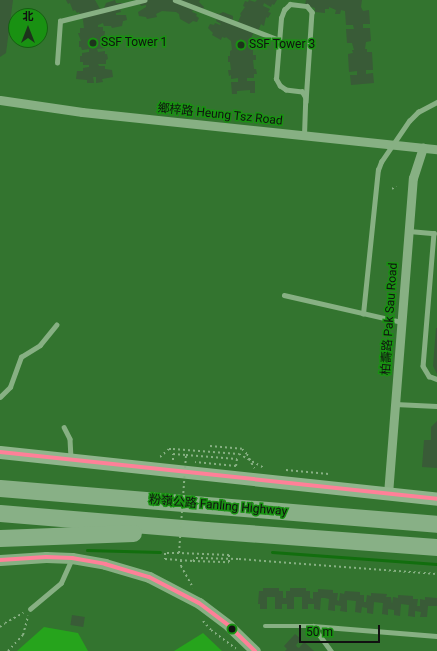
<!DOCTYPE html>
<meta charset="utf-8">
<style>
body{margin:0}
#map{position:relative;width:437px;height:651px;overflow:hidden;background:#33742f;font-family:Roboto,"Noto Sans SC",sans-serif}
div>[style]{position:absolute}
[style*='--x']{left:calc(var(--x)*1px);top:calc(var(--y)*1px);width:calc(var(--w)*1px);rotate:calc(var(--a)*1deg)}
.green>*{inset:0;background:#26a41c}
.stream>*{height:3px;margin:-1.5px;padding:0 1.5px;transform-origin:1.5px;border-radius:1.5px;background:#126e0e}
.building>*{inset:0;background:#395b37;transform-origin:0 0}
.path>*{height:2px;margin-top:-1px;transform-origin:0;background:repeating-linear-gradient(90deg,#87b083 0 2px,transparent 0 5px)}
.service>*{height:4.5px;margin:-2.25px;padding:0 2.25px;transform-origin:2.25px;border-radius:2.25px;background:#87b083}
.minor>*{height:9px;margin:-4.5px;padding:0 4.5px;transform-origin:4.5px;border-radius:4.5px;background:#87b083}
.tertiary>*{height:11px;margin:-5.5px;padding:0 5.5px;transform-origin:5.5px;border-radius:5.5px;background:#87b083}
.secondary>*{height:13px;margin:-6.5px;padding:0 6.5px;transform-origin:6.5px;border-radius:6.5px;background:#8fb58c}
.motorway>*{height:17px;margin:-8.5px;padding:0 8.5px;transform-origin:8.5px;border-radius:8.5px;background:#88b086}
.path-bridge>*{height:2px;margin-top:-1px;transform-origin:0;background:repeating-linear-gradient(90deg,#87b083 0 2px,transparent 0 5px)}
.bus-1>*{height:4px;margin:-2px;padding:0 2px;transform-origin:2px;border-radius:2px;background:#ff8098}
.dots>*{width:11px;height:11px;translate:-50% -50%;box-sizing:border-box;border:2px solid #199112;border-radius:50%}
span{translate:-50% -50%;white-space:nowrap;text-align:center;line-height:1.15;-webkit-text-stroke:3px #199112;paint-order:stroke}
.poi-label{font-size:12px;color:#111}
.left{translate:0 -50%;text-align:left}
.street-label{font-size:12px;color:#111}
.north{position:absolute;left:8px;top:8px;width:40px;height:40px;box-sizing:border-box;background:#199112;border:1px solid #165e12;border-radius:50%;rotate:0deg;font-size:11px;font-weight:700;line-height:16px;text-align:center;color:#111}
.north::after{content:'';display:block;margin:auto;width:14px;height:18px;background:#1d341c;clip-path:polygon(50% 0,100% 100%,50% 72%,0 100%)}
.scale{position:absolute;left:299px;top:625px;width:81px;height:18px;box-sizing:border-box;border:2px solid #111;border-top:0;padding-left:5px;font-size:12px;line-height:14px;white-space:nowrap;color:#111;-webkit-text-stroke:3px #199112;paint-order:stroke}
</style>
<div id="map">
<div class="green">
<div style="clip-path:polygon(44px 627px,78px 633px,88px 651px,17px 651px)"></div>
<div style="clip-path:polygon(203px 633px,222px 651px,174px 651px)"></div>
</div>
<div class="stream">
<div style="--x:87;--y:550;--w:73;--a:1.6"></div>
<div style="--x:272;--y:552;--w:165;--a:4.2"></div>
</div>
<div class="building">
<div style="clip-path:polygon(0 0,13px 0,6px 53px,0 57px)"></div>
<div style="clip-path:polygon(66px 0,95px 0,100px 9px,104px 8px,106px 3px,115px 0,116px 3px,123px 3px,124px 8px,120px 9px,121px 12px,116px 13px,116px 15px,126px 15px,127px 20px,123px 21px,122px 26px,112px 28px,111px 26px,104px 26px,103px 23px,98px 25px,98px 27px,103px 27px,103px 31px,105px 31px,104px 39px,106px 39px,107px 45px,104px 45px,105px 48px,97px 49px,98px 52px,105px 51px,105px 54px,107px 54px,108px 59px,106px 60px,106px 64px,98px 64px,99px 66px,105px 66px,105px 69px,112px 70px,113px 77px,102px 79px,103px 82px,96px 83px,96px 77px,93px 77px,94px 83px,87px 83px,87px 80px,76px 79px,77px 71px,83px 71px,83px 68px,89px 67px,89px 65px,83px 65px,83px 62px,80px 62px,80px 56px,82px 56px,82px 53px,89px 52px,89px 49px,82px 50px,81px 47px,79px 47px,79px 41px,81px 41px,78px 33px,80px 33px,80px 28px,84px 28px,83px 20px,79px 12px,77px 13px,75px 10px,73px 11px,70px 3px,68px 4px)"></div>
<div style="clip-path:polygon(135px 0,200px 0,199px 2px,204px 7px,202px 11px,199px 10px,198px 12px,193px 10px,192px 12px,197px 14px,196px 16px,199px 18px,197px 22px,193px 21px,189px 24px,180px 19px,179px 14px,176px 12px,162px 11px,156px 14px,157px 17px,147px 19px,146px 17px,139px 16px,138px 12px,146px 7px,146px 5px,141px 6px,140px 4px,136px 5px)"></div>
<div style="clip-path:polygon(249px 0,255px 2px,257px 0,277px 0,274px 5px,272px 4px,271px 7px,264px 3px,263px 6px,270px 9px,268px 12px,271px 13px,268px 18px,266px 17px,264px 26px,261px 24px,258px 31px,255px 30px,250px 40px,251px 50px,253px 50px,253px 55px,256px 55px,256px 60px,253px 60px,254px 69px,256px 69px,257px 74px,254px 74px,254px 78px,247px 78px,247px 81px,255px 81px,255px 93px,250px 93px,250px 90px,237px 91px,237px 94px,232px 94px,231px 82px,238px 82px,238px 78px,231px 79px,231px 75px,229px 76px,228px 70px,231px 70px,230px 62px,228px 62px,228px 56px,230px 56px,230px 51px,232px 50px,231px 41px,226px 37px,225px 38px,222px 37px,221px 40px,212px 35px,213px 33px,208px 28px,210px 24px,214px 25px,215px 23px,220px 25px,221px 24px,216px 21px,217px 19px,213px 17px,216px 13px,219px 14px,223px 12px,233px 16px,233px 21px,238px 22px,241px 15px,240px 14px,245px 7px,243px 6px,245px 1px,248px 2px)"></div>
<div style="clip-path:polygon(306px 0,362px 0,361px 7px,363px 11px,369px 10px,370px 24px,363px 24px,363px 28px,370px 28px,371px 41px,366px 42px,365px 49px,367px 49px,367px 52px,372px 52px,373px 70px,366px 70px,366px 74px,373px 73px,374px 83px,351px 85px,350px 75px,357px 75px,357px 71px,349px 72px,348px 54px,353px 53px,352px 50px,354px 50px,352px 43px,347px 43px,346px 29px,354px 29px,353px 25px,346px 25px,345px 11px,341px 10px,340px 14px,335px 14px,336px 10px,329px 7px,329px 9px,325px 9px,325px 13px,315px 12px,315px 8px,305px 5px)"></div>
<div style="clip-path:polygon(436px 328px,437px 328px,437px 374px,433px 366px)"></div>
<div style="clip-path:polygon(437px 421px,437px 468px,422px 467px,424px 440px,431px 440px,431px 427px)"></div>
<div style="clip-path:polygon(263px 588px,279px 588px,279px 591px,283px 591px,283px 598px,286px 598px,286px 591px,290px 591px,290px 588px,306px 588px,306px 591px,310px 591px,310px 598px,313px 599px,313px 592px,318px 592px,318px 589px,333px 590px,333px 593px,338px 593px,337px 600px,339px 601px,340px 593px,344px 594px,345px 591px,360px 592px,360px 595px,364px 595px,364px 602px,366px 602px,367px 595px,371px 596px,371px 593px,387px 594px,386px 597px,391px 597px,392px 604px,393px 597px,398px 598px,398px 595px,413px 596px,413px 599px,418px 599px,417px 606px,420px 606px,420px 599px,425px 600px,425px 597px,437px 598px,437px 606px,428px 606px,427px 617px,420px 617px,421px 612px,415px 611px,415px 617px,408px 616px,409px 605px,401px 604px,400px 616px,394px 615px,394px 610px,388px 609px,388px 615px,382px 614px,383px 603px,374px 602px,373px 614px,367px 613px,367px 608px,362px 607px,361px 613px,355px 612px,356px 601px,347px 600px,347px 612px,340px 611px,341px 606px,335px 605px,335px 611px,328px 610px,329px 599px,325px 598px,321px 598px,320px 610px,314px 609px,314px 604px,308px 604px,308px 609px,302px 609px,302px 597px,294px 597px,294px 609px,287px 609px,287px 604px,282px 604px,282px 609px,275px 609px,275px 597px,267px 597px,267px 609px,260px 609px,260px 604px,258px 604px,259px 591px,263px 591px)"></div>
<div style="left:72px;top:615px;width:13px;height:10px;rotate:9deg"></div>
<div style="clip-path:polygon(295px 634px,301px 639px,296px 645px,297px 647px,299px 648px,304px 642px,314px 651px,285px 651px,287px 649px,284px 646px)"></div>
</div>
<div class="path">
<div style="--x:392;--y:189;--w:5;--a:-37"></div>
<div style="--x:210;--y:446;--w:32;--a:5"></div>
<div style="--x:242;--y:449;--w:7;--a:45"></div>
<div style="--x:247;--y:454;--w:16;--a:63"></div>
<div style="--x:160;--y:457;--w:12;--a:-42"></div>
<div style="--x:169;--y:449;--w:4;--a:0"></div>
<div style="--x:173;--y:449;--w:66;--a:4.3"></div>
<div style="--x:239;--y:454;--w:29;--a:29"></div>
<div style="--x:173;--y:460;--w:6;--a:-90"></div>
<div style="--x:173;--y:454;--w:13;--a:4"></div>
<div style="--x:286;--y:470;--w:43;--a:5.3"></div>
<div style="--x:179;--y:553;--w:14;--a:180"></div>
<div style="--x:165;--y:553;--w:6;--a:90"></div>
<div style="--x:165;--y:559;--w:28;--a:4"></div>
<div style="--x:193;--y:561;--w:4;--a:-45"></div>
<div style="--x:196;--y:558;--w:43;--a:1.3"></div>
<div style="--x:239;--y:559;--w:199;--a:4.3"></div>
<div style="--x:181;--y:560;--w:6;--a:90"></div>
<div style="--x:181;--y:566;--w:25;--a:61"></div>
<div style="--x:203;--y:621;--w:12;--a:48"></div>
<div style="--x:211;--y:630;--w:31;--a:37"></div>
<div style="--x:0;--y:627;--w:6;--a:-39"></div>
<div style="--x:5;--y:623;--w:21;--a:-29"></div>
<div style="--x:8;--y:651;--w:22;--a:-47"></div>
<div style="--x:23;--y:635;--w:20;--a:-75"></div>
</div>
<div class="service">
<div style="--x:175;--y:0;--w:111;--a:21"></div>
<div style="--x:57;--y:63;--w:42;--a:-85.9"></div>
<div style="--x:60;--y:21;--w:87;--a:-14"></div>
<div style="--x:304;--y:135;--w:38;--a:-88"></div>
<div style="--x:305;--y:97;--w:6;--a:-121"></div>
<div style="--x:302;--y:92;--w:16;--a:-173"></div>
<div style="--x:286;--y:90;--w:7;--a:-146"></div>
<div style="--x:280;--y:86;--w:8;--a:-120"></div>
<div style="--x:276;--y:79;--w:61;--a:-85.3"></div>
<div style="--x:281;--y:18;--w:9;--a:-69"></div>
<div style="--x:284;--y:10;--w:8;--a:-45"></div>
<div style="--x:290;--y:4;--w:17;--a:7"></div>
<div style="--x:307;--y:6;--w:8;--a:50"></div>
<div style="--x:312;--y:12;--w:90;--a:93.8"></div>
<div style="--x:409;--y:231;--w:25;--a:5"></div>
<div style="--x:434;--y:233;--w:133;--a:94.7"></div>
<div style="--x:423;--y:366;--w:12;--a:59"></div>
<div style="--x:429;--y:376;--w:9;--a:21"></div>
<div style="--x:284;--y:295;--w:121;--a:12.9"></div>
<div style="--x:363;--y:314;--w:145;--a:-84.1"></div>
<div style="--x:378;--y:170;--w:9;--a:-69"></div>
<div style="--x:381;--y:162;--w:50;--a:-55.7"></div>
<div style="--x:409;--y:121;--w:13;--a:-45"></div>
<div style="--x:418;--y:112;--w:21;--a:-28"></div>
<div style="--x:0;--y:397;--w:14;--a:-45"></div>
<div style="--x:10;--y:387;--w:32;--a:-70"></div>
<div style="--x:21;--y:357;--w:22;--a:-32"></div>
<div style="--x:40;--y:345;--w:26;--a:-51"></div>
<div style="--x:395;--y:404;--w:42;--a:2.7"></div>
<div style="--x:64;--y:427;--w:13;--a:63"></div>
<div style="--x:70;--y:439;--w:19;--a:87"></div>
<div style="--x:30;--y:609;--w:40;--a:-40"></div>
<div style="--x:61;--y:583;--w:27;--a:-66"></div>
<div style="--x:265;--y:626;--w:48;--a:0"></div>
<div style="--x:313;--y:626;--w:124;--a:4.6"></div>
<div style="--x:313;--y:626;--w:31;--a:54"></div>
</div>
<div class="minor">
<div style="--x:0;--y:100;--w:83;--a:8.3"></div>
<div style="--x:82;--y:112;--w:357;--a:6"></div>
<div style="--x:388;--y:494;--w:317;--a:-85.5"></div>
<div style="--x:413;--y:178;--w:32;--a:-72"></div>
</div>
<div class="tertiary">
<div style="--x:0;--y:560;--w:46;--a:-3.7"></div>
<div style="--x:46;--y:557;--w:26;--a:2"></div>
<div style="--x:72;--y:558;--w:34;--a:10"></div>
<div style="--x:105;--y:564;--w:46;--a:16.5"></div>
<div style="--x:149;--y:577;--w:56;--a:27.5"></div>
<div style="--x:199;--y:603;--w:38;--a:37"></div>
<div style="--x:229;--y:626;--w:36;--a:44"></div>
</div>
<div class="secondary">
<div style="--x:0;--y:452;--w:440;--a:6.1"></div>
</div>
<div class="motorway">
<div style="--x:0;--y:488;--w:438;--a:4.7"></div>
<div style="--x:0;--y:513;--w:207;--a:4.7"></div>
<div style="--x:206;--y:530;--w:232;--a:4.2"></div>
<div style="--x:0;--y:538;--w:133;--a:-2.2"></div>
</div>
<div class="path-bridge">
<div style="--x:193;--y:561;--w:36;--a:2"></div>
<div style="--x:229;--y:562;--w:7;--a:-90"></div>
<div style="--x:229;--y:555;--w:50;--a:-177.7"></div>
<div style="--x:179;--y:553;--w:98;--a:-85.9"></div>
<div style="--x:186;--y:455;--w:51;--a:4.5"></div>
<div style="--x:237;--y:459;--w:7;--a:98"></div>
<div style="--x:236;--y:466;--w:41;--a:-174.4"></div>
</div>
<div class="bus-1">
<div style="--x:0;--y:452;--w:440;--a:6.1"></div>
<div style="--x:0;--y:560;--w:46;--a:-3.7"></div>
<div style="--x:46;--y:557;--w:26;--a:2"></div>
<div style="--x:72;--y:558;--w:34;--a:10"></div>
<div style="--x:105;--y:564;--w:46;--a:16.5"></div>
<div style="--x:149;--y:577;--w:56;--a:27.5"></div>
<div style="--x:199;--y:603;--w:38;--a:37"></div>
<div style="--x:229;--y:626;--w:36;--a:44"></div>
</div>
<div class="dots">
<div style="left:93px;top:43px;background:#1d341c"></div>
<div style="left:241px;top:45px;background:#1d341c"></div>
<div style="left:232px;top:629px;background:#111"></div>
</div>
<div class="poi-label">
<span class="left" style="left:101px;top:43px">SSF Tower 1</span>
<span class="left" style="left:249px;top:45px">SSF Tower 3</span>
</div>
<div class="street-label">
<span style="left:220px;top:115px;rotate:6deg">鄉梓路 Heung Tsz Road</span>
<span style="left:390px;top:319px;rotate:-86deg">柏壽路 Pak Sau Road</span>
<span style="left:218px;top:506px;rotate:5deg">粉嶺公路 Fanling Highway</span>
</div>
<div class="north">北</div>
<div class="scale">50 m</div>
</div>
